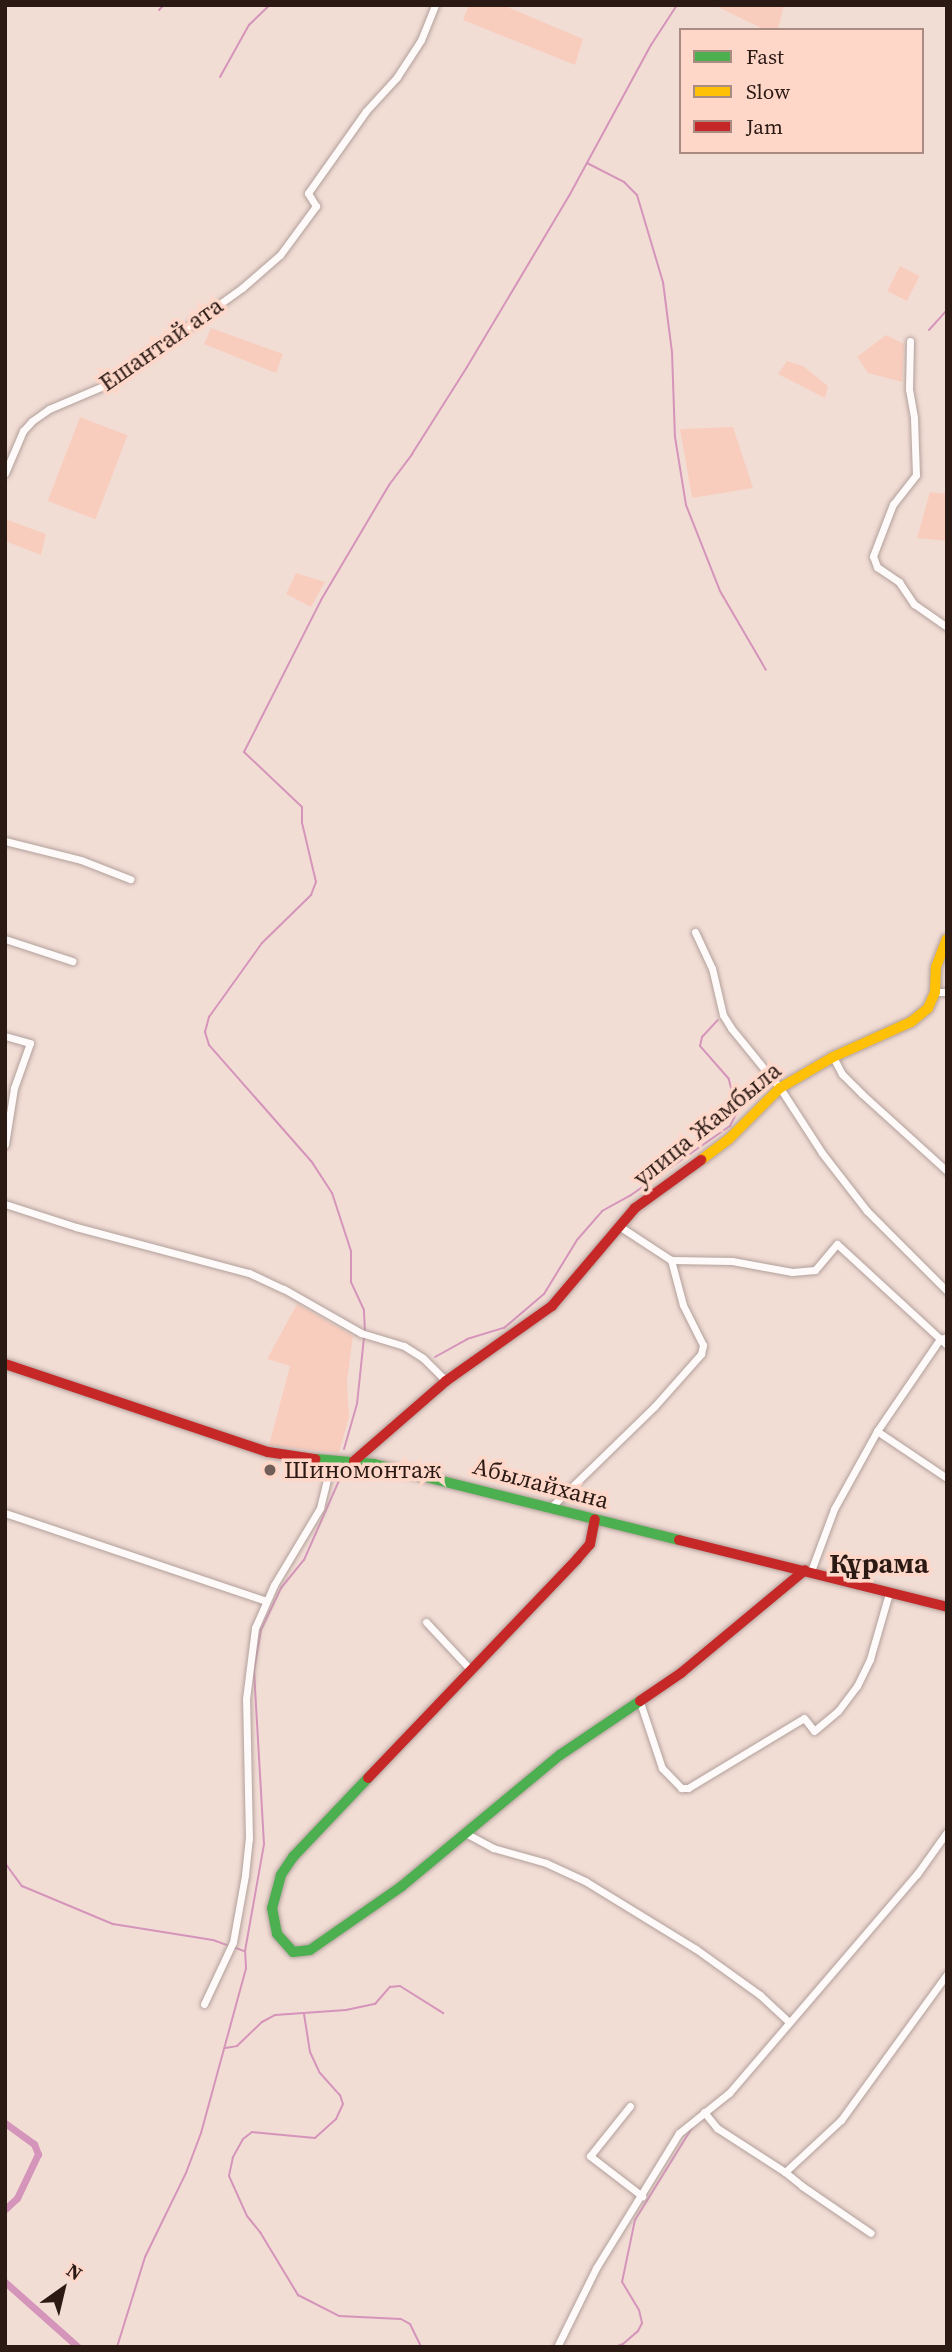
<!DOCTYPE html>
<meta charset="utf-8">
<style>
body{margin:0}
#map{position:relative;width:952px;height:2352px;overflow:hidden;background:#f2ddd5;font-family:"Source Serif 4",serif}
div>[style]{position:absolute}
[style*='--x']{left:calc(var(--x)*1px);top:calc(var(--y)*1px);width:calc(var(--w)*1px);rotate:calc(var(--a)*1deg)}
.green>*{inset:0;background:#f9cdbe;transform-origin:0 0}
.stream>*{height:2px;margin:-1px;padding:0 1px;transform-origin:1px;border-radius:1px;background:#d594ba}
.canal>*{height:7px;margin:-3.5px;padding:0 3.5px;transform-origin:3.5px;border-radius:3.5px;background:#d594ba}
.roads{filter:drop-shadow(0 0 2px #b2a09b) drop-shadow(0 0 2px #b2a09b)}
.street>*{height:7px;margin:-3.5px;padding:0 3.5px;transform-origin:3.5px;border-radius:3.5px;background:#fdfaf9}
.fast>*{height:10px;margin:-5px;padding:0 5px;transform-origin:5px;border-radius:5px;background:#4caf50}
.slow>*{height:10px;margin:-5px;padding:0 5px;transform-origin:5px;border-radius:5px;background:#ffc107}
.jam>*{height:10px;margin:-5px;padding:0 5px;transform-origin:5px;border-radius:5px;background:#c62828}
.dots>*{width:19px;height:19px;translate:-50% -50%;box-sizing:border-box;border:4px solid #fed7c9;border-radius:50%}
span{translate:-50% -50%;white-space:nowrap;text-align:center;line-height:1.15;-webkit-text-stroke:7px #fed7c9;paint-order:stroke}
.street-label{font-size:24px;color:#2b1a14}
.poi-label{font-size:24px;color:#2b1a14}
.left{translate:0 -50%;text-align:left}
.quarter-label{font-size:28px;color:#2b1a14;font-weight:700}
.frame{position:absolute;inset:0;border:7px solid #2b1a14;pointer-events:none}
.legend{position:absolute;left:679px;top:28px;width:245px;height:126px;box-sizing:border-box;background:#fed7c9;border:2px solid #aa8b81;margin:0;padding:9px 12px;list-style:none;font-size:21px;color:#2b1a14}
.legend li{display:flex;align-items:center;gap:14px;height:35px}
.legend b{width:35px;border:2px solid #aa8b81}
.north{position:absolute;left:28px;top:2254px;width:70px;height:70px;-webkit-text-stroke:5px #fed7c9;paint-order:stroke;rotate:34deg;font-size:19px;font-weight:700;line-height:28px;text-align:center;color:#2b1a14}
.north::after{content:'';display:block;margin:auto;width:24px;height:32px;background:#2b1a14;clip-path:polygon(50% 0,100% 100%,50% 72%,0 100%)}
</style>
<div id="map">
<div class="green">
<div style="clip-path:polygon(469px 5px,503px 5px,583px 39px,575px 65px,463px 20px)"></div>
<div style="clip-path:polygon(714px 5px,784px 5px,778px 30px,765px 30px)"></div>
<div style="left:900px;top:266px;width:22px;height:28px;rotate:27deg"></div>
<div style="clip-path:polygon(211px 328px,283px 354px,276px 373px,204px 344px)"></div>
<div style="clip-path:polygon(886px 335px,904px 344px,902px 382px,868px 373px,857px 357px)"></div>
<div style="clip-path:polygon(787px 361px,803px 366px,828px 386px,825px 398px,778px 374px)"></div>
<div style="left:80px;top:417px;width:51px;height:90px;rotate:21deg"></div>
<div style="clip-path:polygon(733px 427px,753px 488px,692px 498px,680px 429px)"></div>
<div style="clip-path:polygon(930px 492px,947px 494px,947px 541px,917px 538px)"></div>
<div style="clip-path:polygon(5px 519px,46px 534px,41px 555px,5px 541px)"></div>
<div style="clip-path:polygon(296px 573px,325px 582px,311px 607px,286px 594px)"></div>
<div style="clip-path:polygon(297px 1304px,353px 1336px,347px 1381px,349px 1417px,339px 1453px,269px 1445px,290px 1366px,267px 1359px)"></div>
</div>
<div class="stream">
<div style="--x:255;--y:5;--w:12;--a:5"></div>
<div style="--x:159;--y:10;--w:7;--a:-45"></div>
<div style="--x:220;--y:77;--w:60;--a:-60.9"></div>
<div style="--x:249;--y:25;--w:28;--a:-44"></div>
<div style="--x:587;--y:163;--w:42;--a:27.2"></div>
<div style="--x:624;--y:182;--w:18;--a:45"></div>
<div style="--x:637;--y:195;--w:91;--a:73.4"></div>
<div style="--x:663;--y:282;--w:71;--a:82.7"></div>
<div style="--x:672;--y:352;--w:85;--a:88"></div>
<div style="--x:675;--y:437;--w:69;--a:80.8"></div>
<div style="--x:686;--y:505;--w:92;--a:68.4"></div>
<div style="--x:720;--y:591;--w:91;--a:59.8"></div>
<div style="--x:929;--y:330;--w:27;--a:-48"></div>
<div style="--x:365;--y:1331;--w:21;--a:-93"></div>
<div style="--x:364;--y:1310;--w:31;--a:-115"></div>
<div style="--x:351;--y:1282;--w:31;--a:-90"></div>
<div style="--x:351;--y:1251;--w:61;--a:-108.1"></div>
<div style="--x:332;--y:1193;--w:38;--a:-123"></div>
<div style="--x:311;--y:1161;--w:154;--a:-131.3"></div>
<div style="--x:209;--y:1045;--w:14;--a:-107"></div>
<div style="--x:205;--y:1032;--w:16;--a:-75"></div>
<div style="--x:209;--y:1017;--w:91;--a:-54.4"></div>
<div style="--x:262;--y:943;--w:69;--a:-44.4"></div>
<div style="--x:311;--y:895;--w:14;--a:-69"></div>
<div style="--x:316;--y:882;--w:61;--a:-103.3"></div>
<div style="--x:302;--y:823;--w:16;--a:-90"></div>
<div style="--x:302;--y:807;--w:80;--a:-136.5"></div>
<div style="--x:244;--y:752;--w:170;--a:-63.1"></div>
<div style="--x:321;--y:600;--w:134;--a:-59.4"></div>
<div style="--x:389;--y:485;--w:39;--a:-53"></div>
<div style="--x:412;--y:454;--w:103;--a:-57.7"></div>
<div style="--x:467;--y:367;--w:199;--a:-59.2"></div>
<div style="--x:569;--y:196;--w:172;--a:-61.5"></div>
<div style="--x:651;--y:45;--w:48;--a:-57"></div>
<div style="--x:435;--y:1357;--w:37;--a:-29"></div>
<div style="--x:467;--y:1339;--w:39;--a:-17"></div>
<div style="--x:504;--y:1328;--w:52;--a:-40.4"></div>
<div style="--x:544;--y:1294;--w:63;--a:-58.6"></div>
<div style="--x:577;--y:1240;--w:38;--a:-49"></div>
<div style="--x:602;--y:1211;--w:33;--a:-29"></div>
<div style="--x:631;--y:1195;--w:121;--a:-34.9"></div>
<div style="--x:730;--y:1126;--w:16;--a:-63"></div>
<div style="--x:737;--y:1112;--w:34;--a:-104"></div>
<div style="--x:729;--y:1079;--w:44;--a:-131.3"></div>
<div style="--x:700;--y:1046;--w:9;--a:-77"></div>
<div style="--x:702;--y:1037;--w:23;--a:-47"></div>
<div style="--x:344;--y:1449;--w:47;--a:-73.9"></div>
<div style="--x:357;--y:1404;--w:67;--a:-84"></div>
<div style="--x:5;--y:1863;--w:29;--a:54"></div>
<div style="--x:22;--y:1886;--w:99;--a:22.7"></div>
<div style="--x:113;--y:1924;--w:101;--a:9.1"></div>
<div style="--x:213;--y:1940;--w:15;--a:20"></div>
<div style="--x:233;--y:1947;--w:12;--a:20"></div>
<div style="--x:304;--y:2014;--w:38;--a:81"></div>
<div style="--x:310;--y:2052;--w:23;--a:65"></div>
<div style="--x:320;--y:2073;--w:30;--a:48"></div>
<div style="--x:340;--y:2095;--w:9;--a:72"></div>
<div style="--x:343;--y:2104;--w:17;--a:115"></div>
<div style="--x:336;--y:2119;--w:28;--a:138"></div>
<div style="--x:315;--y:2138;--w:63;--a:-174.6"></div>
<div style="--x:252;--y:2132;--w:11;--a:142"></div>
<div style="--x:243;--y:2139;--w:21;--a:119"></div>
<div style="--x:233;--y:2157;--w:19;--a:102"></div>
<div style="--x:229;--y:2176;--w:44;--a:65.8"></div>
<div style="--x:247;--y:2216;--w:21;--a:51"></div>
<div style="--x:260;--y:2232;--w:74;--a:58.9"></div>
<div style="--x:298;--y:2295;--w:46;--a:27.1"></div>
<div style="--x:339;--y:2316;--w:62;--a:2.8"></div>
<div style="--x:401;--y:2319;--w:10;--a:29"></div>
<div style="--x:410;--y:2324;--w:25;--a:64"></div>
<div style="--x:225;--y:2048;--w:12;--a:-9"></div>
<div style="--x:237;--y:2046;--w:35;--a:-44"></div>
<div style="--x:262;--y:2022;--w:15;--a:-28"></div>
<div style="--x:275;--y:2015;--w:71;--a:-4"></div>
<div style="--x:346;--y:2010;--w:30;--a:-12"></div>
<div style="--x:375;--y:2004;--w:23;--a:-49"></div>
<div style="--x:390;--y:1987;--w:10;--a:-6"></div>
<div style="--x:400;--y:1986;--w:51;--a:32.1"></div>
<div style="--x:117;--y:2347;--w:94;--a:-72.7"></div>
<div style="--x:145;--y:2257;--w:93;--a:-64"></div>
<div style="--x:186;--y:2173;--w:43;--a:-69.4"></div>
<div style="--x:201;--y:2133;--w:171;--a:-74.7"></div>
<div style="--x:246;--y:1968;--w:17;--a:-93"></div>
<div style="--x:245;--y:1951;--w:109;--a:-79.9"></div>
<div style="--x:264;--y:1844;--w:174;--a:-93.3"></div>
<div style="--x:254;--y:1670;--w:41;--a:-80.1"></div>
<div style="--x:261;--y:1630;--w:47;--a:-64.5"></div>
<div style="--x:281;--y:1588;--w:36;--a:-51"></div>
<div style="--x:304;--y:1560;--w:102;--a:-66.2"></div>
<div style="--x:615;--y:2347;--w:9;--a:-21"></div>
<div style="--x:623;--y:2344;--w:20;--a:-41"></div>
<div style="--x:638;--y:2331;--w:9;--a:-63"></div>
<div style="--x:642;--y:2323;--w:13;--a:-103"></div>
<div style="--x:639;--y:2310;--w:33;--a:-121"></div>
<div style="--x:622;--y:2282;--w:63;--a:-78.2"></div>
<div style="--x:635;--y:2220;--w:110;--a:-58.3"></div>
</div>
<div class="canal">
<div style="--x:5;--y:2123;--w:36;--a:36"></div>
<div style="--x:34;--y:2144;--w:11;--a:68"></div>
<div style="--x:38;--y:2154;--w:49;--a:115.5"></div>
<div style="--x:17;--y:2198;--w:16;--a:137"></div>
<div style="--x:5;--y:2282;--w:98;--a:41.7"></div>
</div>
<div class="roads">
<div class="street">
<div style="--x:910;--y:341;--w:48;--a:91.2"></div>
<div style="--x:909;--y:389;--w:29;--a:80"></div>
<div style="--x:914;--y:418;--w:57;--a:88"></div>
<div style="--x:916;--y:475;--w:37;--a:128"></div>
<div style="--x:893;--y:504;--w:56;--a:111"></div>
<div style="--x:873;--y:556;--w:12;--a:70"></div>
<div style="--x:877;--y:567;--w:27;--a:34"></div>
<div style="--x:899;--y:582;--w:27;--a:56"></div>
<div style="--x:914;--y:604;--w:40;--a:34.9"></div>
<div style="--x:5;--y:473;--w:46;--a:-66.8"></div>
<div style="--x:23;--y:431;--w:13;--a:-48"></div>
<div style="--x:32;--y:421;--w:21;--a:-35"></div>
<div style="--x:49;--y:409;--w:64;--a:-23"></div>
<div style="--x:108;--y:384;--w:165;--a:-35.6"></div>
<div style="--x:242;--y:288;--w:50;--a:-41"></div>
<div style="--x:280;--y:255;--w:61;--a:-53.7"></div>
<div style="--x:316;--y:206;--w:15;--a:-122"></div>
<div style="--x:308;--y:193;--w:100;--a:-54.7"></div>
<div style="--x:366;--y:111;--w:46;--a:-47.6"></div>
<div style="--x:397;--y:77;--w:44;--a:-57"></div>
<div style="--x:421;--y:40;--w:38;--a:-68"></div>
<div style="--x:5;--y:841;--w:78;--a:14"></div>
<div style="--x:81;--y:860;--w:53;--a:21.2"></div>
<div style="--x:695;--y:932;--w:40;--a:65"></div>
<div style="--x:712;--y:968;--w:48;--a:76.8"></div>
<div style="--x:723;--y:1015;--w:15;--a:58"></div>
<div style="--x:731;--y:1028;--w:77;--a:50.8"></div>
<div style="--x:780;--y:1088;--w:77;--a:57.1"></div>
<div style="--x:822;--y:1153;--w:73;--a:52.2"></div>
<div style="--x:867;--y:1211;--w:113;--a:45"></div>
<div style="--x:5;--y:939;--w:71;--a:18.2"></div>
<div style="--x:935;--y:992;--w:12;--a:0"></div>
<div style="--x:5;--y:1036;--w:26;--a:16"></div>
<div style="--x:30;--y:1043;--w:48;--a:109.6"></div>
<div style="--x:14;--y:1088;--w:57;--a:99.1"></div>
<div style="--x:833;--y:1057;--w:19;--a:62"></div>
<div style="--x:842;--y:1074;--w:28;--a:45"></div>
<div style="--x:862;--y:1094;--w:115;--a:42.2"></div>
<div style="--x:5;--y:1204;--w:75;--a:17.9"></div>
<div style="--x:76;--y:1227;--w:179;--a:14.9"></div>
<div style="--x:249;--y:1273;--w:38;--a:25"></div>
<div style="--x:284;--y:1289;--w:89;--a:29.7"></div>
<div style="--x:361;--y:1333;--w:45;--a:16.8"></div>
<div style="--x:404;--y:1346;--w:22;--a:32"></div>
<div style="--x:423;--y:1358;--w:33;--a:45"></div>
<div style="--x:619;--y:1226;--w:62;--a:33.2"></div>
<div style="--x:671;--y:1260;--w:61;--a:0.9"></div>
<div style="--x:732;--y:1261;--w:61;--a:10.4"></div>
<div style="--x:792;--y:1272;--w:23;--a:-5"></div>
<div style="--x:815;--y:1270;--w:34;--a:-50"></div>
<div style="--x:837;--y:1244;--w:149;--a:42.6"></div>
<div style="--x:877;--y:1431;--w:84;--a:33.9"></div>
<div style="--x:550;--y:1508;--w:145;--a:-44.2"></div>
<div style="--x:654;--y:1407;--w:71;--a:-48.4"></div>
<div style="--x:701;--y:1354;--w:9;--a:-77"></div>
<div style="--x:703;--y:1345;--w:45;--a:-116.6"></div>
<div style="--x:683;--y:1305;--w:47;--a:-104.9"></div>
<div style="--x:5;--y:1513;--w:275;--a:18.6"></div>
<div style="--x:811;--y:1571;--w:66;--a:-69.6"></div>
<div style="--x:834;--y:1509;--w:89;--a:-61.1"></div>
<div style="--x:877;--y:1431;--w:112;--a:-55.6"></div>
<div style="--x:940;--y:1339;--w:7;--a:-16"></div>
<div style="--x:426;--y:1622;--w:64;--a:46.9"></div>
<div style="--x:639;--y:1699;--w:73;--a:71.6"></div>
<div style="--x:662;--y:1768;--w:28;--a:46"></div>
<div style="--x:681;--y:1788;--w:7;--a:0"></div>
<div style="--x:688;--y:1788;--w:135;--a:-31.1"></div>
<div style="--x:804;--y:1718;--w:16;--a:52"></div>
<div style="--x:814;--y:1731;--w:31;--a:-40"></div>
<div style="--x:838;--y:1711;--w:31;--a:-53"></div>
<div style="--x:857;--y:1686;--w:30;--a:-64"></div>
<div style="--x:870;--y:1659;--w:69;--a:-73.9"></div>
<div style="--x:467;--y:1834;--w:30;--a:28"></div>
<div style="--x:493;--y:1848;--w:55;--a:15.8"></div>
<div style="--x:546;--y:1863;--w:43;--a:24.8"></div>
<div style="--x:585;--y:1881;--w:130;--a:31.5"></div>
<div style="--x:696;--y:1949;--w:79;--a:35.7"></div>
<div style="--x:760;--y:1995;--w:40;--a:43"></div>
<div style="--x:204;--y:2004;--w:68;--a:-64.9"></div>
<div style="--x:233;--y:1942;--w:68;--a:-79.8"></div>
<div style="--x:245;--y:1875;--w:36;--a:-84"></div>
<div style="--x:249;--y:1839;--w:140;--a:-91.2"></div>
<div style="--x:246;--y:1699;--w:72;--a:-82.8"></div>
<div style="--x:255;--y:1628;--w:47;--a:-66.2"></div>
<div style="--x:274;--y:1585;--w:90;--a:-59.1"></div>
<div style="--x:320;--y:1508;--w:50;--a:-76.2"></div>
<div style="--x:630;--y:2106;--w:64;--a:128.7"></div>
<div style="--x:590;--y:2156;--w:66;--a:37.6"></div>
<div style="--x:704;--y:2112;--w:21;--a:51"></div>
<div style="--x:717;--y:2128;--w:81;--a:32.9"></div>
<div style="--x:785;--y:2172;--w:22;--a:39"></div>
<div style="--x:802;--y:2186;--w:83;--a:34.3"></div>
<div style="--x:785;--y:2172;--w:76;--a:-42.9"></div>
<div style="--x:841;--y:2120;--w:180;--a:-54"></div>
<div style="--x:557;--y:2347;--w:88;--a:-63.7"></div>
<div style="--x:596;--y:2268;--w:158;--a:-58.4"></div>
<div style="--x:679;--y:2133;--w:64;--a:-38.7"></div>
<div style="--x:729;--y:2093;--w:289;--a:-49.4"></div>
<div style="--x:917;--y:1874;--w:52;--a:-54.5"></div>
</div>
<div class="fast">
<div style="--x:315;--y:1459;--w:59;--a:4.8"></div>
<div style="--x:374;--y:1464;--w:314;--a:14"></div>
<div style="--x:368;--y:1778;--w:109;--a:133.5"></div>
<div style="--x:293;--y:1857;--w:22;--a:124"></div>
<div style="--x:281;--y:1875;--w:34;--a:105"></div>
<div style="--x:272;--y:1908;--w:26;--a:79"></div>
<div style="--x:277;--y:1934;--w:24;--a:48"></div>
<div style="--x:293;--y:1952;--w:17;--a:-7"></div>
<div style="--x:310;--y:1950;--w:112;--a:-34.8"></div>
<div style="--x:402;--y:1886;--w:205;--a:-39.7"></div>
<div style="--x:560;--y:1755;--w:97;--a:-34"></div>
</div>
<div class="slow">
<div style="--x:701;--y:1160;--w:35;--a:-37"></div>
<div style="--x:729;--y:1139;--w:72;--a:-45"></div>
<div style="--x:780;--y:1088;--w:61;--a:-30.3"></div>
<div style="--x:833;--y:1057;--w:85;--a:-24.2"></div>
<div style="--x:911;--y:1022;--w:22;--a:-39"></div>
<div style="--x:928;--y:1008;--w:17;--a:-66"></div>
<div style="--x:935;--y:992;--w:25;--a:-88"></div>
<div style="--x:936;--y:967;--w:30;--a:-69"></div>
</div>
<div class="jam">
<div style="--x:5;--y:1364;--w:277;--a:18.5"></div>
<div style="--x:268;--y:1452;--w:48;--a:8.5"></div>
<div style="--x:354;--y:1461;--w:122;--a:-41"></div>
<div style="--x:446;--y:1381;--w:130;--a:-35.3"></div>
<div style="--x:552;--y:1306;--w:128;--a:-49.7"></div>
<div style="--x:635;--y:1208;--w:82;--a:-36"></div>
<div style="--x:679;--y:1540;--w:276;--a:14"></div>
<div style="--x:640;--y:1701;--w:50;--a:-34.3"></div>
<div style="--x:681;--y:1673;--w:161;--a:-39.7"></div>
<div style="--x:368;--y:1778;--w:303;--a:-46.3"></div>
<div style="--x:577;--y:1559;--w:20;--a:-49"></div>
<div style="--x:590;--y:1544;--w:25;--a:-79"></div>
</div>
</div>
<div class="dots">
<div style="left:270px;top:1470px;background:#715e58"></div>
</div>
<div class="street-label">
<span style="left:161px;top:344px;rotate:-35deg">Ешантай ата</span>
<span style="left:707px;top:1124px;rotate:-39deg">улица Жамбыла</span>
<span style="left:541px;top:1483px;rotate:15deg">Абылайхана</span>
</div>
<div class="poi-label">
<span class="left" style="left:284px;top:1470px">Шиномонтаж</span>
</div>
<div class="quarter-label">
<span style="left:879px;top:1563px">Құрама</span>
</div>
<div class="frame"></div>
<ul class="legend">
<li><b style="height:9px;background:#4caf50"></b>Fast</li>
<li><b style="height:9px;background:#ffc107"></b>Slow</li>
<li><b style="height:9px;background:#c62828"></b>Jam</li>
</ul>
<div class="north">N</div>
</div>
